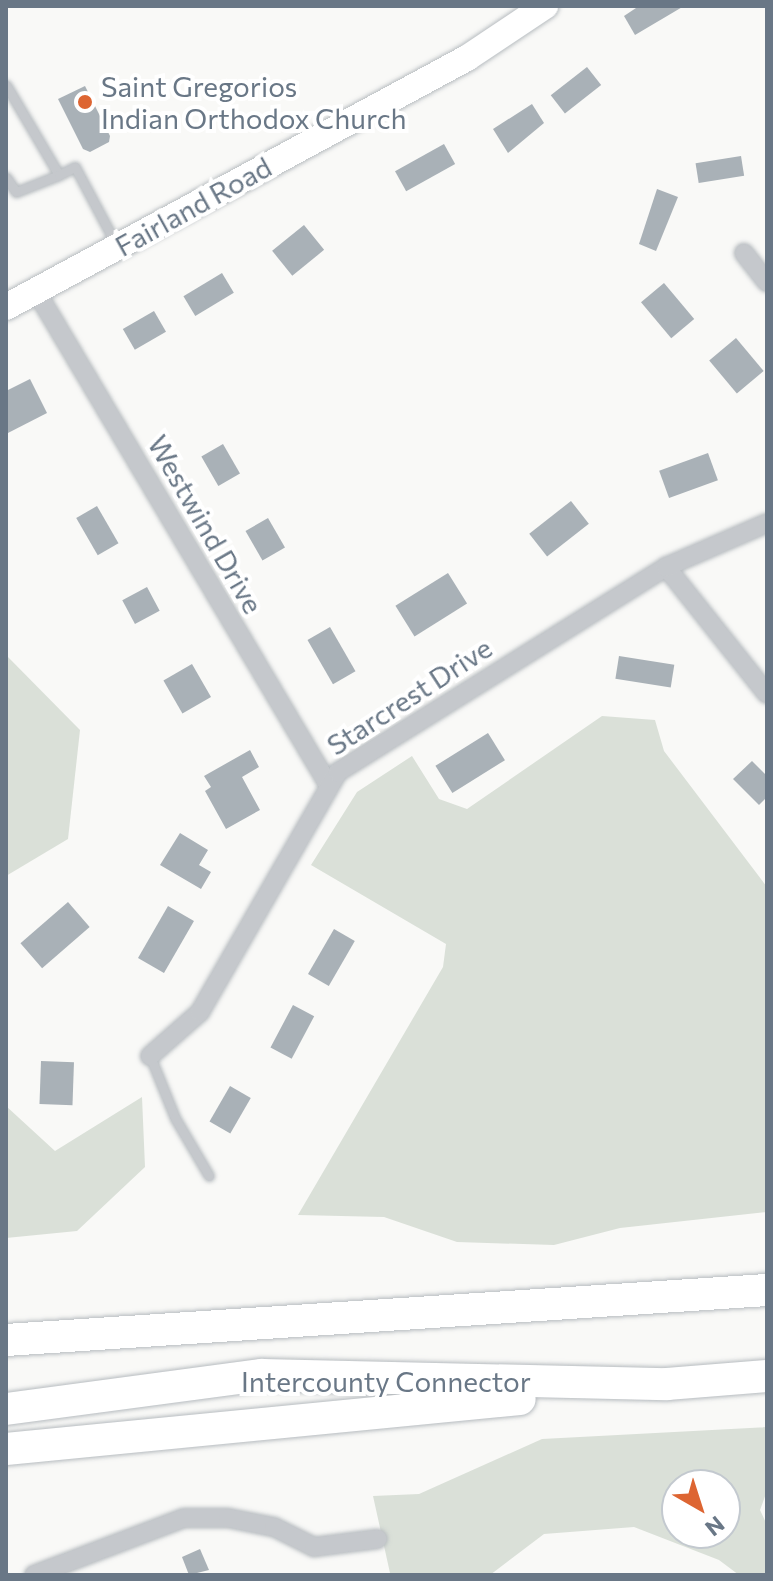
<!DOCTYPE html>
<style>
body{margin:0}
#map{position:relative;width:773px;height:1581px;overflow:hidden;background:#f9f9f7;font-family:Commissioner,sans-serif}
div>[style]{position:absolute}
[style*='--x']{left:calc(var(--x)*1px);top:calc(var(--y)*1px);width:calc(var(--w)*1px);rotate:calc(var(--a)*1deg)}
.green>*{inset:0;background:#dae0d8}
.building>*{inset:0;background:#a9b1b7;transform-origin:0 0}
.roads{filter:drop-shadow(0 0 2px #b7bcc0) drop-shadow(0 0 2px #b7bcc0)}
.service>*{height:9px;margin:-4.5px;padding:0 4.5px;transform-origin:4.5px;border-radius:4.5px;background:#c5c8cc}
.minor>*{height:18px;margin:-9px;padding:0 9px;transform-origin:9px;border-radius:9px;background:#c5c8cc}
.secondary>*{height:26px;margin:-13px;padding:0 13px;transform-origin:13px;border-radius:13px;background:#fff}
.motorway>*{height:32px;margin:-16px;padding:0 16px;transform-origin:16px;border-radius:16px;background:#fff}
.dots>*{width:22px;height:22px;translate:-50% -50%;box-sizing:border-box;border:4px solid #fff;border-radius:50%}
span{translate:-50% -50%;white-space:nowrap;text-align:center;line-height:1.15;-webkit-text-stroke:8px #fff;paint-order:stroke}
.poi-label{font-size:28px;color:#697786}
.left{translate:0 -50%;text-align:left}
.street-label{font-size:28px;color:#697786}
.frame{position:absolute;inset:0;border:8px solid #697786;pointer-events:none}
.north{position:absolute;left:661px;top:1469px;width:80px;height:80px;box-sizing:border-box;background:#fff;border:2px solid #c3c9cf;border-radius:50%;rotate:141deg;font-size:22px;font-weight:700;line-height:32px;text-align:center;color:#697786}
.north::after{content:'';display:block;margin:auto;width:28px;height:36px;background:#dd6532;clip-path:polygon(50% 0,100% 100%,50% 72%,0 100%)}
</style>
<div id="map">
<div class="green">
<div style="clip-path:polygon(6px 655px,80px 730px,68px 839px,6px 876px)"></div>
<div style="clip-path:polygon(602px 716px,655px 720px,664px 751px,767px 887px,767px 1212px,620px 1228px,554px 1245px,457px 1242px,384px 1217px,298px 1215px,443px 967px,446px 944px,311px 865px,357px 792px,412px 756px,439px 799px,467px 809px)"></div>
<div style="clip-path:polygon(142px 1097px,145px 1167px,77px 1231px,6px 1238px,6px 1106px,55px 1151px)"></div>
<div style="clip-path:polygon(evenodd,767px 1427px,767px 1491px,760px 1510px,767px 1525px,767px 1575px,739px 1575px,719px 1560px,634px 1527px,544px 1534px,490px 1575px,390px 1573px,373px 1496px,419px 1494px,542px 1439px,767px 1427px,677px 1485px,725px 1485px,725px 1533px,677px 1533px,677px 1485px)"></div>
</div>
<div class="building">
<div style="clip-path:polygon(639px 6px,684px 6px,635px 35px,624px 16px)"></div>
<div style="left:587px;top:67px;width:23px;height:46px;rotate:52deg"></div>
<div style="clip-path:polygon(85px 86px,110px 136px,109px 142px,90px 152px,83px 149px,58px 99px)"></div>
<div style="clip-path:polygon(532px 104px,544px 123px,508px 153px,493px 129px)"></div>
<div style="left:444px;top:144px;width:23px;height:56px;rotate:61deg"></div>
<div style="left:741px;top:156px;width:20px;height:46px;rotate:81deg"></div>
<div style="clip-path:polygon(657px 189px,678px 197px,656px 251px,639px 244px)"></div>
<div style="left:304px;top:225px;width:32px;height:41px;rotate:51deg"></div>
<div style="left:222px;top:273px;width:23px;height:45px;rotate:59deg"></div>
<div style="left:664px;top:283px;width:47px;height:30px;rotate:50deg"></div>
<div style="left:154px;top:311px;width:24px;height:36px;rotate:60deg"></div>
<div style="left:736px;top:338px;width:43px;height:35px;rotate:50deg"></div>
<div style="clip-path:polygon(30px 379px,47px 413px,6px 434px,6px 391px)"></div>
<div style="left:223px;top:444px;width:34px;height:25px;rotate:60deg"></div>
<div style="left:708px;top:453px;width:29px;height:52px;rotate:70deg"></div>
<div style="left:571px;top:501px;width:29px;height:53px;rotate:52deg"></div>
<div style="left:97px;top:506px;width:43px;height:24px;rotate:60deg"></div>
<div style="left:268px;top:518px;width:34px;height:26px;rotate:60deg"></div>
<div style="left:448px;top:573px;width:36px;height:62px;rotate:58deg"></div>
<div style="left:147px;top:587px;width:27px;height:28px;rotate:62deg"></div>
<div style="left:330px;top:627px;width:51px;height:26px;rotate:60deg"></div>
<div style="left:619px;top:656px;width:56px;height:23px;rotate:9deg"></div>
<div style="left:192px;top:664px;width:38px;height:33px;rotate:60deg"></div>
<div style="left:488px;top:733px;width:32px;height:62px;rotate:58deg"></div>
<div style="clip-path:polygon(250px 750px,259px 767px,242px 777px,260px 810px,226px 829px,205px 791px,211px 787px,204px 776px)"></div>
<div style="clip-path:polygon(752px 761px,767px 776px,767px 797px,759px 805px,733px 779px)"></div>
<div style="clip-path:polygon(180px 833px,208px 850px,199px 865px,211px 872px,201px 889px,160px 865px)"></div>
<div style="left:68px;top:902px;width:33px;height:63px;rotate:49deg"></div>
<div style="left:168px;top:906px;width:30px;height:60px;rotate:30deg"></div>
<div style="left:334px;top:929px;width:24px;height:52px;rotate:30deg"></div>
<div style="left:293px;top:1005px;width:24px;height:48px;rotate:28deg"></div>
<div style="left:41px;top:1061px;width:33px;height:43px;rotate:2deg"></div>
<div style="left:230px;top:1086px;width:24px;height:41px;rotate:30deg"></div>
<div style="clip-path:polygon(200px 1549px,209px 1570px,189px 1575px,182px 1557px)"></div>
</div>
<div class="roads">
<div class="service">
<div style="--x:6;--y:85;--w:104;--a:59.5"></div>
<div style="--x:59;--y:175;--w:46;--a:158.4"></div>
<div style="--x:16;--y:192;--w:18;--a:-124"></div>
<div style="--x:59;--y:175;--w:18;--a:-27"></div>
<div style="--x:75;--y:167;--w:87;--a:62"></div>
<div style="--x:150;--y:1056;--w:67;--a:68"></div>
<div style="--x:175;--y:1118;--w:67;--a:59.6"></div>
</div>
<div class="minor">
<div style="--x:744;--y:253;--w:37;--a:52"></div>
<div style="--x:36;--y:291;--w:573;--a:59.36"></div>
<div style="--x:666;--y:567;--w:162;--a:51.5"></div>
<div style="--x:150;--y:1056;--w:67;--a:-41.3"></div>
<div style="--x:200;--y:1012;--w:277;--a:-60.1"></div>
<div style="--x:338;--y:772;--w:387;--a:-32"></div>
<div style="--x:666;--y:567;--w:110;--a:-23.5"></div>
<div style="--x:34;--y:1575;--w:160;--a:-20.8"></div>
<div style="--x:184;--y:1518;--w:44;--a:0"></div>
<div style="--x:228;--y:1518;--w:47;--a:11.1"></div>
<div style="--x:274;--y:1527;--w:45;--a:26.6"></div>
<div style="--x:314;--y:1547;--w:64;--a:-7.2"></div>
</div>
<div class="secondary">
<div style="--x:6;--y:307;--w:524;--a:-28.37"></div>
<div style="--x:467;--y:58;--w:94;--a:-33.7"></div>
</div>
<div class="motorway">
<div style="--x:6;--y:1340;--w:763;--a:-3.76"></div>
<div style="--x:6;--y:1409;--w:258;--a:-7.6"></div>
<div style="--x:262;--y:1375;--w:405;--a:1.3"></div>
<div style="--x:667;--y:1384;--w:100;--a:-4.6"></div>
<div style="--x:6;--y:1449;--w:516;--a:-5.56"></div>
</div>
</div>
<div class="dots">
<div style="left:85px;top:102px;background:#dd6532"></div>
</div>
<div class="poi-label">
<span class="left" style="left:101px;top:102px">Saint Gregorios<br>Indian Orthodox Church</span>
</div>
<div class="street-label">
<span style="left:193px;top:206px;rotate:-29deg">Fairland Road</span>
<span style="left:206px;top:524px;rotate:60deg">Westwind Drive</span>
<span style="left:409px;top:696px;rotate:-33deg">Starcrest Drive</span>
<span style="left:386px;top:1381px">Intercounty Connector</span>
</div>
<div class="frame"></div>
<div class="north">N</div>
</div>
